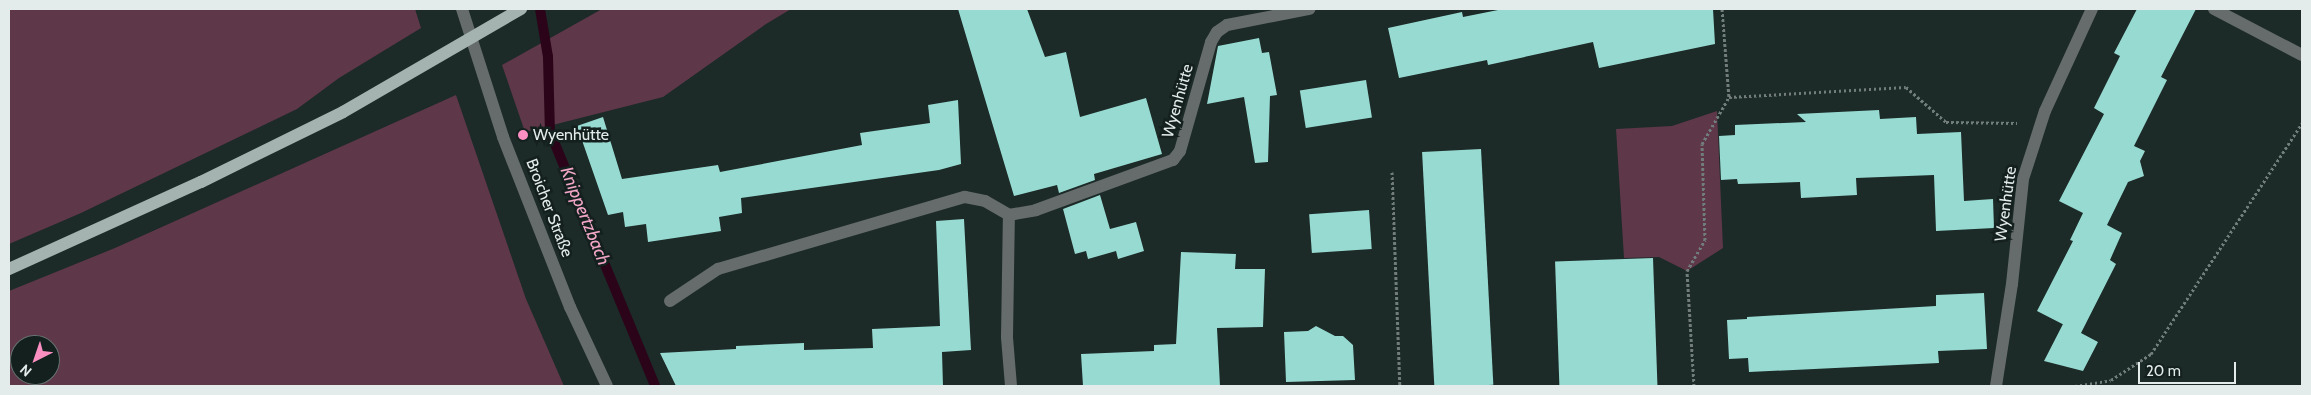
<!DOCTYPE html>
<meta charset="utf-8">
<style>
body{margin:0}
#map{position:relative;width:2311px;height:395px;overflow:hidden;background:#1c2a28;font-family:Cabin,sans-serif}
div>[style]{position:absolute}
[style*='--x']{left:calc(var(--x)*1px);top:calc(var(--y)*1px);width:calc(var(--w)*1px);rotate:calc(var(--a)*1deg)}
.green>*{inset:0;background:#5e3748}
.stream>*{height:10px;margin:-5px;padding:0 5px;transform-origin:5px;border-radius:5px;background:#2b0419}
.building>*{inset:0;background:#97dad1;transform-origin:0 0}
.path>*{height:3px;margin-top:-1.5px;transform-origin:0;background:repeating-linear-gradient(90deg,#717d7b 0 2.5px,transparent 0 5px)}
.minor>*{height:12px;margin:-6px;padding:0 6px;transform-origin:6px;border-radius:6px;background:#656c6b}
.major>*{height:12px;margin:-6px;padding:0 6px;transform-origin:6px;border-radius:6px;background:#a4b2b0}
.major-bridge>*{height:12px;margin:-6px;padding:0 6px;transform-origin:6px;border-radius:6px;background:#a4b2b0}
.dots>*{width:14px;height:14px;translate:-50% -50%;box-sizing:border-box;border:2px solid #13201e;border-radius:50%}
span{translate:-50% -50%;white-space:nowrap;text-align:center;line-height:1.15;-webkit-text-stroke:5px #13201e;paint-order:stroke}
.street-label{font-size:16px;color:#e3eceb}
.poi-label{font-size:16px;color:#e3eceb}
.left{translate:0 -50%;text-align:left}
.water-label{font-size:18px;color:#f2a6c7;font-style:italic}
.frame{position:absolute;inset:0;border:10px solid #e3eceb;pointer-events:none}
.north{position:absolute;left:10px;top:335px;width:50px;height:50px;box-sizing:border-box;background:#13201e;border:1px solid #667270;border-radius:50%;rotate:221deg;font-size:14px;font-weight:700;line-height:20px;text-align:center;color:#e3eceb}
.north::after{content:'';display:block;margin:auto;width:18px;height:22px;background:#fc8fc2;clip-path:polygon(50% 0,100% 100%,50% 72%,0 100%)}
.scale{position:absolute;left:2138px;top:362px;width:98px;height:22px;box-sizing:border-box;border:2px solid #e3eceb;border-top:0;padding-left:6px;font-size:15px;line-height:18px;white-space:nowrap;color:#e3eceb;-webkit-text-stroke:4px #13201e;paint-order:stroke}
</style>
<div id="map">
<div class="green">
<div style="clip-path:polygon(9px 9px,415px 9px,421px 28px,339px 78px,297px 109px,81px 213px,9px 244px)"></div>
<div style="clip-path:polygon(602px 9px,791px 9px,766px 24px,663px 97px,525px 132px,502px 65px)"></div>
<div style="clip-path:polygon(evenodd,456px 95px,526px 299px,564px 386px,9px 386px,9px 291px,115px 248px,456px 95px,20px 345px,50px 345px,50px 375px,20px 375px,20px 345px)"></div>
<div style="clip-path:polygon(1717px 111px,1723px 248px,1687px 271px,1659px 257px,1624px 258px,1616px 129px,1672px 126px)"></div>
</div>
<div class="stream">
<div style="--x:540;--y:9;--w:49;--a:80.5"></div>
<div style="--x:548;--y:57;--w:75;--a:88.5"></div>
<div style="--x:550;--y:132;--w:275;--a:67.5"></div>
</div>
<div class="building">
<div style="clip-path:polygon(958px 9px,1027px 9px,1045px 57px,1066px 52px,1080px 117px,1146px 98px,1162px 154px,1094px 174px,1095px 180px,1059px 193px,1057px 185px,1014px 196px)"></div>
<div style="clip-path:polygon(1503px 9px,1713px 9px,1715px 44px,1599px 68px,1593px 42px,1488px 65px,1487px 60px,1399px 78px,1388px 28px,1462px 12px,1463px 17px)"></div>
<div style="clip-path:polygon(2137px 9px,2196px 9px,2161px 77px,2167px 80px,2134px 146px,2145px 151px,2140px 161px,2144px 176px,2128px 182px,2107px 225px,2122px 233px,2110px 260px,2116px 264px,2081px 333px,2098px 342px,2083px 371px,2044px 361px,2063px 324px,2078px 332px,2037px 311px,2073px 241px,2070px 240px,2083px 213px,2059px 201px,2104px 114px,2094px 108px,2120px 56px,2114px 53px)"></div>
<div style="clip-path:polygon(1259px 38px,1262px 53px,1269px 52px,1277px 95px,1270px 96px,1268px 162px,1255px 163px,1244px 97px,1207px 104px,1218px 46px)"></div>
<div style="left:1366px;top:80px;width:38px;height:67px;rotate:81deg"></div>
<div style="clip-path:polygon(958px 100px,961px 164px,939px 170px,741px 198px,742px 213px,719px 217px,721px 231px,648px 242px,646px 224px,625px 227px,623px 212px,608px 215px,577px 126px,603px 117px,622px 179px,718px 165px,720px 172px,862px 145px,860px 133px,930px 123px,928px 105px)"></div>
<div style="clip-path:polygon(1879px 110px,1880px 119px,1916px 117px,1917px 134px,1961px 132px,1964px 201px,1993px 199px,1994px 228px,1936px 231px,1934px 175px,1856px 178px,1857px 195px,1801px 198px,1800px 182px,1738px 184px,1737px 179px,1721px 180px,1719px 136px,1735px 135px,1735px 125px,1806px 122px,1797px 114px)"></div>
<div style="left:1481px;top:149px;width:236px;height:59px;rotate:87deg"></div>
<div style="clip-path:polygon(1100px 195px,1110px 229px,1136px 222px,1144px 251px,1118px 259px,1116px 251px,1088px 259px,1086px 251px,1075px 254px,1063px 209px)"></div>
<div style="left:1369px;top:210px;width:39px;height:60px;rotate:86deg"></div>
<div style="clip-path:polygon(964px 219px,971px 350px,942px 352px,943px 386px,676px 386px,660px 353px,736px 349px,736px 346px,804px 343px,804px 350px,873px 348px,872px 329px,940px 326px,936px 221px)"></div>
<div style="clip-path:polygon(1181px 252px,1236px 254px,1235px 269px,1265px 269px,1263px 327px,1217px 328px,1220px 386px,1083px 386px,1081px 354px,1154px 351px,1154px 345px,1176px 344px)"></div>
<div style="left:1653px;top:258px;width:128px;height:98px;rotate:88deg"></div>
<div style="clip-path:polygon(1984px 293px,1987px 349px,1938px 351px,1939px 363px,1749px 372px,1748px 358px,1729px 359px,1727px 320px,1747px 319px,1747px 317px,1936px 306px,1936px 295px)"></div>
<div style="clip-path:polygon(1316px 326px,1335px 336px,1343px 336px,1353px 345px,1355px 380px,1286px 382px,1284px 332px,1308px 331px)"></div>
</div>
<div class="path">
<div style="--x:1722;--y:9;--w:88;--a:85.5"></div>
<div style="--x:1729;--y:97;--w:177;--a:-3.2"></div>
<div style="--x:1906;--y:87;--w:53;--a:41.2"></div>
<div style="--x:1946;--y:122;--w:71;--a:0.8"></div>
<div style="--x:1392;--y:172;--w:214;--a:87.9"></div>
<div style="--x:1694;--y:386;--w:115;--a:-93.5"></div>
<div style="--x:1687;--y:271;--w:36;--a:-60"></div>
<div style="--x:1705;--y:240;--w:96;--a:-91.8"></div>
<div style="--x:1702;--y:144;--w:54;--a:-60.1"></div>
<div style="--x:2075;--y:386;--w:36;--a:-9"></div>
<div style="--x:2111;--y:380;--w:48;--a:-33"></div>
<div style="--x:2151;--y:354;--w:276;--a:-56.8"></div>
</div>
<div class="minor">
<div style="--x:462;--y:9;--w:134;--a:72.2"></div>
<div style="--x:503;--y:137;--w:183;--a:68.5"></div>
<div style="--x:570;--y:307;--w:87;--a:64.9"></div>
<div style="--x:2214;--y:9;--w:99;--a:27.6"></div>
<div style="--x:670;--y:301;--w:58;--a:-33.7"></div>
<div style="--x:718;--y:269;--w:257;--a:-16.3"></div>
<div style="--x:965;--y:197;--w:20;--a:11"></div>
<div style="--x:985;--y:201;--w:28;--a:30"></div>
<div style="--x:1011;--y:386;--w:49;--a:-94.7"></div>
<div style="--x:1007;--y:337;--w:122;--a:-89.1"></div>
<div style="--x:1009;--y:215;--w:27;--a:-10"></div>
<div style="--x:1036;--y:210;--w:146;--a:-20.1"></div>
<div style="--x:1173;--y:160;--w:11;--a:-52"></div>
<div style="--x:1180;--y:151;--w:113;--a:-74.1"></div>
<div style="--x:1211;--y:42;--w:12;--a:-59"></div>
<div style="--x:1217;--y:32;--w:12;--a:-35"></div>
<div style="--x:1227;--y:25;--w:84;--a:-11"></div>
<div style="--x:1996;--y:386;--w:103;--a:-81.1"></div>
<div style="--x:2012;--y:284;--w:106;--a:-84"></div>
<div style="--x:2023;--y:179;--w:71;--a:-72.1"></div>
<div style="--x:2045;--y:111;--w:112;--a:-65.3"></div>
</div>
<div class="major">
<div style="--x:9;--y:269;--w:211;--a:-24.4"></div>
<div style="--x:201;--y:182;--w:158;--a:-26.2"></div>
</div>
<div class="major-bridge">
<div style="--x:343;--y:112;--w:206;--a:-30.1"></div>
</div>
<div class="dots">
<div style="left:523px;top:135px;background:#fc8fc2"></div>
</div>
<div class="street-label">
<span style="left:1178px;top:101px;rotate:-74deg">Wyenhütte</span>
<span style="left:2006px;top:204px;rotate:-82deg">Wyenhütte</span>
<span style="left:549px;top:208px;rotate:69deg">Broicher Straße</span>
</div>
<div class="poi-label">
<span class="left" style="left:533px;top:135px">Wyenhütte</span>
</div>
<div class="water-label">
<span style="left:585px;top:216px;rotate:68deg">Knippertzbach</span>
</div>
<div class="frame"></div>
<div class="north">N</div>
<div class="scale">20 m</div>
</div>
